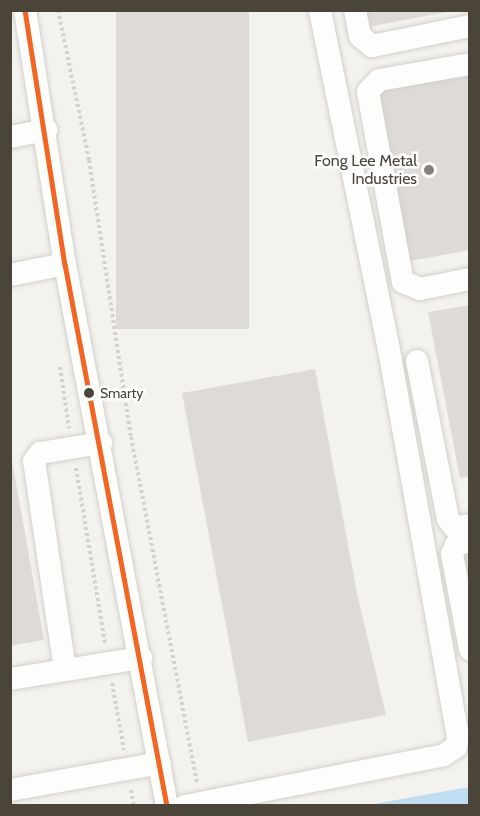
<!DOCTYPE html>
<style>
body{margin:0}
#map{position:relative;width:480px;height:816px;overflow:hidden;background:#f4f2ee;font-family:Cabin,sans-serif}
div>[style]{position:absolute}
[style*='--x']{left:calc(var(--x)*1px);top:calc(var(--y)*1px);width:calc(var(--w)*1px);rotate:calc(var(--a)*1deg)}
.water>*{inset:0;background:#c0ddf1}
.building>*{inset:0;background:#dedbd6;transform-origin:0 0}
.path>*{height:4px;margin-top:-2px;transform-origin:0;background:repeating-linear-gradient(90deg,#d3d2cc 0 3px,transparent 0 6px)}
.roads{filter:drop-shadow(0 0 2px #d2d0cb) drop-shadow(0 0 2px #d2d0cb)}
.minor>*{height:22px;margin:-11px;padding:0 11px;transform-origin:11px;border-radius:11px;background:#fdfdfc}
.bus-1>*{height:4.5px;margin:-2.25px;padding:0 2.25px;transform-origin:2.25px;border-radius:2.25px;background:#f26522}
.dots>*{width:16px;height:16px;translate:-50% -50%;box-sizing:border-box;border:3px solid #fff;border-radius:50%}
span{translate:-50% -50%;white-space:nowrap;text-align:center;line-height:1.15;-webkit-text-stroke:5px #fff;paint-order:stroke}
.bus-label{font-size:14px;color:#4b4439}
.left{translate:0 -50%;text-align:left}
.poi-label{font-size:16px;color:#4b4439}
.right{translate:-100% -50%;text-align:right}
.frame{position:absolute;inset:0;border:12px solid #4b4439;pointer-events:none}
</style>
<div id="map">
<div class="water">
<div style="clip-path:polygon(469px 787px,469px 805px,368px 805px)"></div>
</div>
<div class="building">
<div style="left:116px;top:10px;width:133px;height:319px"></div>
<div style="clip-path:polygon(365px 10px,447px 10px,447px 12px,368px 27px)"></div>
<div style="clip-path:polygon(470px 73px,470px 250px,405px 262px,372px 91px)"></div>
<div style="clip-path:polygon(470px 305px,470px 476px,460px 478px,428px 312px)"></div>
<div style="clip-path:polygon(315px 369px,358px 598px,386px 715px,248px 742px,182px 393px)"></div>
<div style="clip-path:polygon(10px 449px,44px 640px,10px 646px)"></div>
<div style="clip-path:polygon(470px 549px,470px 602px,458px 551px)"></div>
</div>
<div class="path">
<div style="--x:58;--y:10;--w:153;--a:78.3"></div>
<div style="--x:89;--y:160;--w:280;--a:81.4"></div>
<div style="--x:131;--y:437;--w:353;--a:79.2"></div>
<div style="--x:60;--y:367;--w:62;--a:81.6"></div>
<div style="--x:76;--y:468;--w:178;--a:80.6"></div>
<div style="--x:112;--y:683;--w:68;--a:79.8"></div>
<div style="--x:131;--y:790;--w:16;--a:79"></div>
</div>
<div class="roads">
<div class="minor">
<div style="--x:25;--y:10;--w:257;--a:81.1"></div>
<div style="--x:65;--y:264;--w:552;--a:79.34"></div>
<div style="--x:355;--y:10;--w:26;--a:79"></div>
<div style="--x:360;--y:36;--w:16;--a:40"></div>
<div style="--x:372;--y:46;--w:100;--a:-11.5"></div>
<div style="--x:470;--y:64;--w:92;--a:170"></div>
<div style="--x:379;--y:80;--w:16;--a:133"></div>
<div style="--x:368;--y:92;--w:193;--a:79.6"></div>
<div style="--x:403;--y:282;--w:18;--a:22"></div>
<div style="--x:420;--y:289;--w:51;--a:-11.3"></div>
<div style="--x:10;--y:137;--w:37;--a:-11"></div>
<div style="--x:10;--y:275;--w:56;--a:-11.3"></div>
<div style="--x:417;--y:361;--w:161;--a:78.9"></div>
<div style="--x:448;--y:519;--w:11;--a:52"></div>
<div style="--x:455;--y:528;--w:15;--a:-11"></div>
<div style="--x:470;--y:541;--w:15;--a:164"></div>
<div style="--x:456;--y:545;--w:10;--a:114"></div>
<div style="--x:452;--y:554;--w:97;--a:79.3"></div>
<div style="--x:65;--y:670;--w:211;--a:-98.4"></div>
<div style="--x:34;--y:461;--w:10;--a:-53"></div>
<div style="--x:40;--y:453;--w:62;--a:-9.3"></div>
<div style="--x:10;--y:679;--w:133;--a:-9.1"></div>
<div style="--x:10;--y:790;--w:152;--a:-10.2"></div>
<div style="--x:185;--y:806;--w:264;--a:-11.1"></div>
<div style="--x:444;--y:755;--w:14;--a:-34"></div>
<div style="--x:456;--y:747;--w:10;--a:-79"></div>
<div style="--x:458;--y:737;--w:398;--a:-100.1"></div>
<div style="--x:388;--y:345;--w:342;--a:-101.5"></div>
</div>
</div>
<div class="bus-1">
<div style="--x:25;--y:10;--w:257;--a:81.1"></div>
<div style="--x:65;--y:264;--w:552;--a:79.34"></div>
</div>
<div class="dots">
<div style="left:429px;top:170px;background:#868178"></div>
<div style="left:89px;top:393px;background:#4b4439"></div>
</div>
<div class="bus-label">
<span class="left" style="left:100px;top:393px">Smarty</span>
</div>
<div class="poi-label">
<span class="right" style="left:417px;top:170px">Fong Lee Metal<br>Industries</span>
</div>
<div class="frame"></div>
</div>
